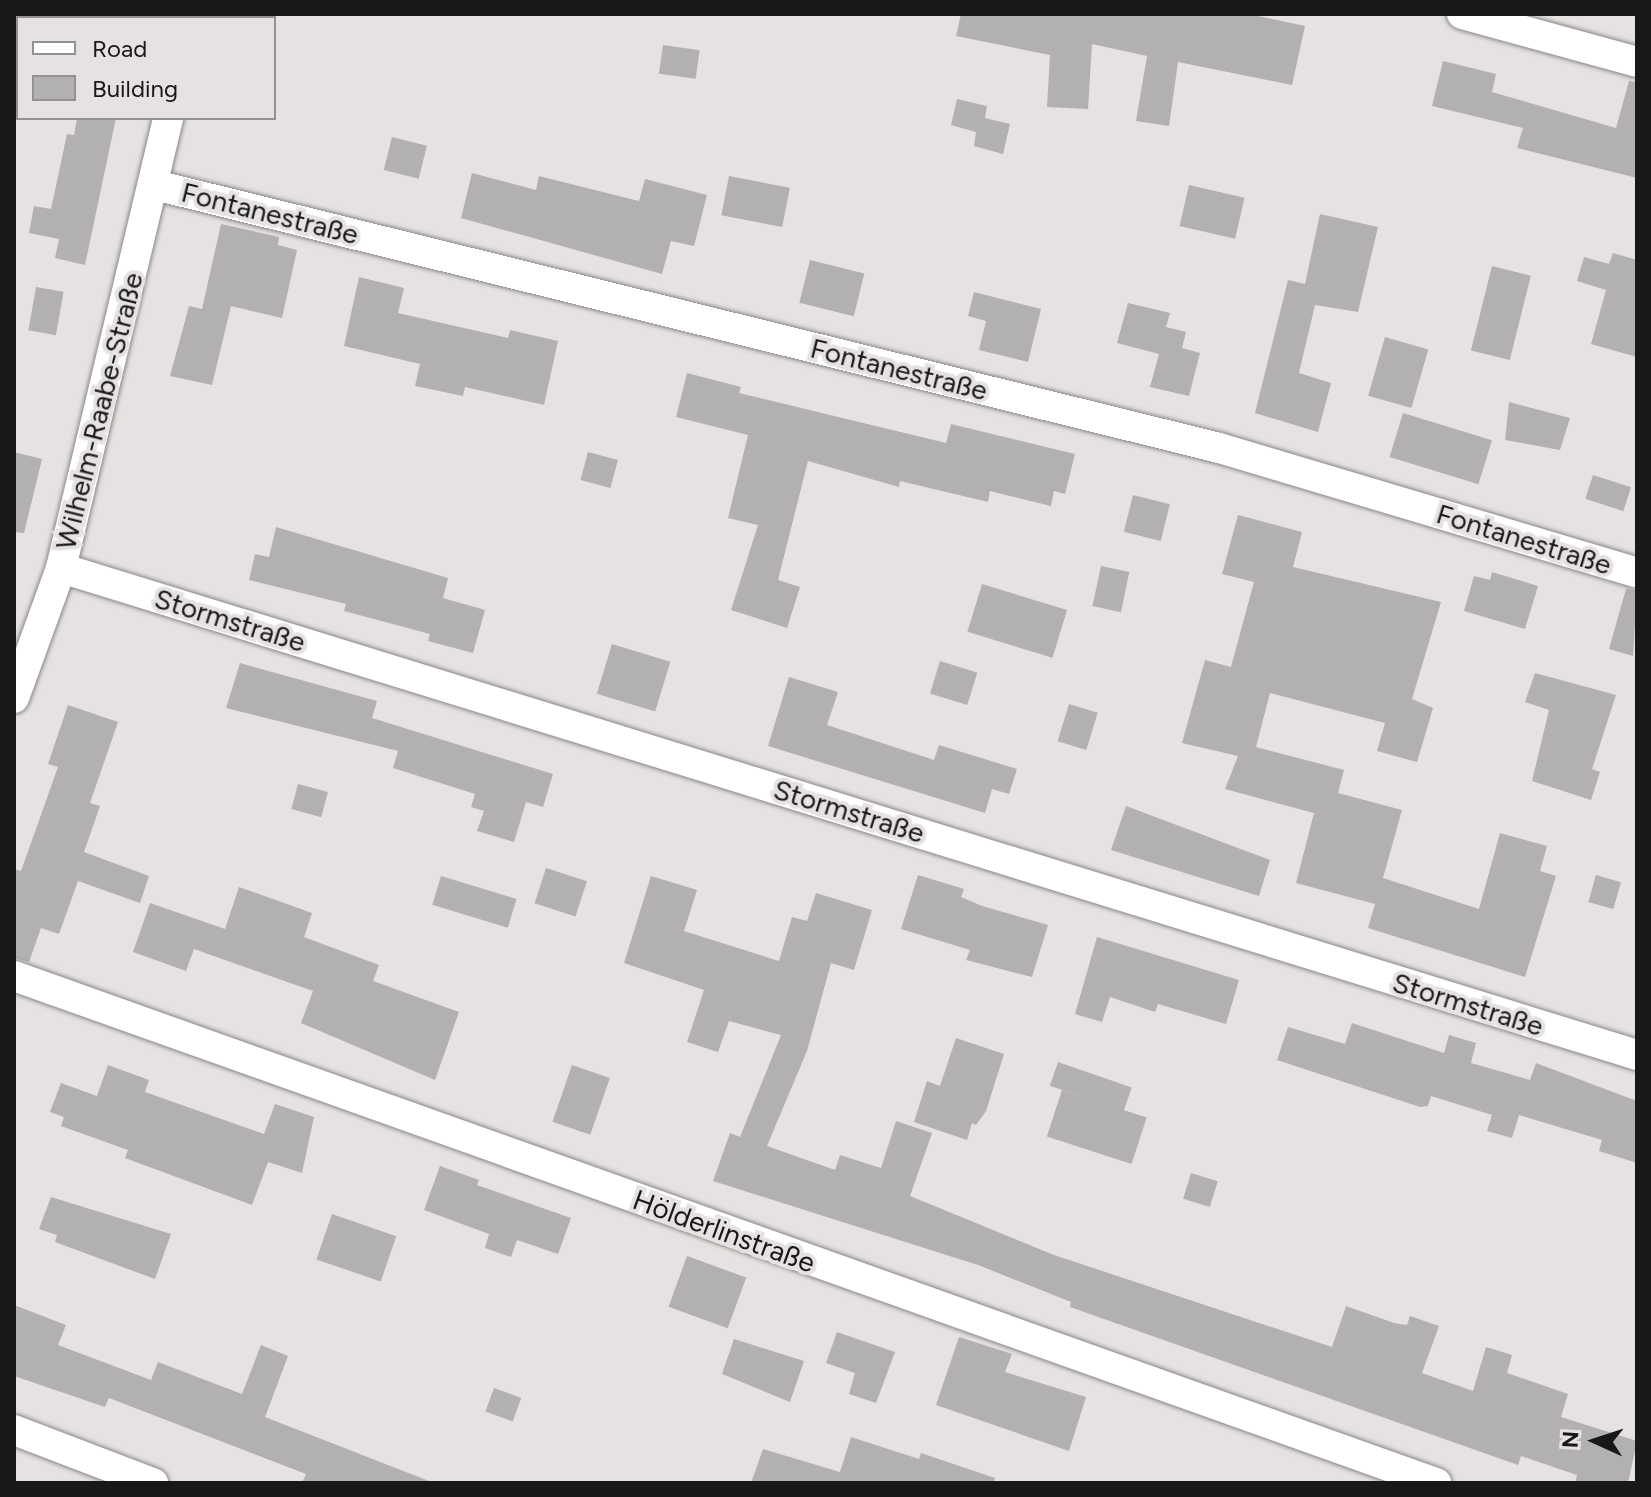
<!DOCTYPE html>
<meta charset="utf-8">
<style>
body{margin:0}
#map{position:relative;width:1651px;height:1497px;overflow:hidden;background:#e5e2e1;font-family:Figtree,sans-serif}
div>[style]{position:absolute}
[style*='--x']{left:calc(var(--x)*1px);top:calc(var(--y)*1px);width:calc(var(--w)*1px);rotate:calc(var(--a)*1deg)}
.education>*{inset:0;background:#e3d3e6}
.building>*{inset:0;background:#b2b0b3;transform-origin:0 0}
.roads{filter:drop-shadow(0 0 2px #8a8786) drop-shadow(0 0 2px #8a8786)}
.street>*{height:30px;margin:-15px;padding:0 15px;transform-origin:15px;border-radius:15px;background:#fff}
span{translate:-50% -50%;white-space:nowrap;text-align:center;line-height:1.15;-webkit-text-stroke:8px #e5e2e1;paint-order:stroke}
.street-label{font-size:28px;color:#191818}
.frame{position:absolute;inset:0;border:16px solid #191818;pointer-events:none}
.legend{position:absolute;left:16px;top:16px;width:260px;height:104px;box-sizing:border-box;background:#e5e2e1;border:2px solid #939191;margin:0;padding:10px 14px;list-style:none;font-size:24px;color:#191818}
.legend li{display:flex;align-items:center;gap:16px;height:40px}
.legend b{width:40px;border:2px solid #939191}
.north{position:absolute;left:1555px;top:1401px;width:80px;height:80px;-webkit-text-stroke:6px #e5e2e1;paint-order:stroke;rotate:273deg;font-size:22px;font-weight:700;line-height:32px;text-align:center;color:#191818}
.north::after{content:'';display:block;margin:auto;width:28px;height:36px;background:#191818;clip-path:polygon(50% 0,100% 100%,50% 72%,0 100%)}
</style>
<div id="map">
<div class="education">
<div style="clip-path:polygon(14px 14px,151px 14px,18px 18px,18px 73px)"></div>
</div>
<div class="building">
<div style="clip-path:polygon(961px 14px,1249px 14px,1305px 26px,1292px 85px,1178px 62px,1169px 126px,1136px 121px,1147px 56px,1092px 44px,1088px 109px,1047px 107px,1050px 55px,956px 36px)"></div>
<div style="left:663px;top:45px;width:37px;height:29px;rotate:8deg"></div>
<div style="clip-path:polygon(1443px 61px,1496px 74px,1492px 92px,1616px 128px,1629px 81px,1637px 82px,1637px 178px,1517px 148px,1523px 128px,1432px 106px)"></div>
<div style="clip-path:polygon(957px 99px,987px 106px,985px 118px,1010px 124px,1003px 154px,974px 146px,976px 132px,951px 125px)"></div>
<div style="clip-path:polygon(77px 118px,116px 118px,85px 265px,55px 258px,59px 239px,29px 233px,34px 206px,51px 209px,67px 134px,74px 135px)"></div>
<div style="left:392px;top:137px;width:36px;height:34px;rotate:14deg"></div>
<div style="clip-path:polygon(472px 173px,536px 190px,539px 176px,639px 201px,645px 179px,707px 195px,694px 246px,671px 241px,662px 274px,461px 218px)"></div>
<div style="left:729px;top:176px;width:62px;height:40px;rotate:11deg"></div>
<div style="left:1189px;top:185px;width:57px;height:42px;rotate:13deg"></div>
<div style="clip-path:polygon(1320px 214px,1378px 227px,1358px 312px,1315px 305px,1299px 373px,1331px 383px,1318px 432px,1255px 413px,1288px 280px,1305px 284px)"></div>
<div style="clip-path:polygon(221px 224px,279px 237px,278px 245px,297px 250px,282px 318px,231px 306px,212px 385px,170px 376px,189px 306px,202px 309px)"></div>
<div style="clip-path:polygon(1613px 253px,1637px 260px,1637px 357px,1591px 344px,1606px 290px,1577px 281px,1584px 257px,1609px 264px)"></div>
<div style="left:810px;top:260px;width:56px;height:44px;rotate:14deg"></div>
<div style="left:1492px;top:266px;width:40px;height:87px;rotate:14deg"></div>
<div style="clip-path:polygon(359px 277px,404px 288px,398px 313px,508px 338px,510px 330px,558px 341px,544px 405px,465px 387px,463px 396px,415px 386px,420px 364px,344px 346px)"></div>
<div style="left:36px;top:287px;width:28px;height:44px;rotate:10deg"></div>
<div style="clip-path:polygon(974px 292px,1041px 309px,1028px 362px,979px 350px,986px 321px,968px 316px)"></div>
<div style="clip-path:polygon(1128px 303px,1170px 313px,1166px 327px,1186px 332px,1182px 348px,1200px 353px,1189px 396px,1150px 387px,1159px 354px,1117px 343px)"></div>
<div style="left:1385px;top:337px;width:45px;height:61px;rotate:16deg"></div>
<div style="clip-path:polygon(687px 373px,741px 387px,739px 393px,946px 443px,951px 424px,1075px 454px,1065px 494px,1054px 491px,1051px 506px,990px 491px,988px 502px,900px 481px,899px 487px,808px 461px,778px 580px,800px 587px,787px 628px,731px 610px,758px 525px,728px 518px,748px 435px,676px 417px)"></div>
<div style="clip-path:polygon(1509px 402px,1570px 418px,1560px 450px,1505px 440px)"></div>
<div style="left:1403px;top:413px;width:93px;height:46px;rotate:17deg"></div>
<div style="clip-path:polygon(14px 452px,42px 459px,24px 533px,14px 532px)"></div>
<div style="left:588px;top:452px;width:31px;height:29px;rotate:15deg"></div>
<div style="left:1593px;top:475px;width:40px;height:25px;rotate:18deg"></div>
<div style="left:1133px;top:495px;width:38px;height:38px;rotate:14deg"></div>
<div style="clip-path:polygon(1238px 515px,1302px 532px,1293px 567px,1441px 602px,1412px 699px,1433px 708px,1417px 762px,1377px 751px,1385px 723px,1270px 693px,1256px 747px,1344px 770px,1338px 793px,1402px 810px,1383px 878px,1479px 909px,1500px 833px,1547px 846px,1540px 871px,1556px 876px,1525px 977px,1368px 928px,1375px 904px,1296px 883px,1314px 813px,1225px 789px,1238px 756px,1182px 743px,1205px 660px,1231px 667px,1254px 582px,1222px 574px)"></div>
<div style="clip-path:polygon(276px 527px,448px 578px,443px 598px,485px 610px,473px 653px,428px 641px,430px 634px,344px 611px,346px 604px,249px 580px,255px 554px,269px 557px)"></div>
<div style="left:1101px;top:566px;width:29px;height:41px;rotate:12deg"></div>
<div style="clip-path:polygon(1492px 572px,1538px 586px,1525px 629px,1464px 611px,1474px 576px,1490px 580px)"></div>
<div style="left:982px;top:584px;width:89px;height:50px;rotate:17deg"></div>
<div style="clip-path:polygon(1626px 589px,1637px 590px,1633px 656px,1609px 649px)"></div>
<div style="left:612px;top:644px;width:61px;height:52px;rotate:17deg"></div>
<div style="left:940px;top:661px;width:39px;height:34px;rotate:17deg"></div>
<div style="clip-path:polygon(240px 663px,377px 701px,372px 718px,553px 774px,543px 807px,526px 802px,514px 842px,477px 831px,484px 811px,471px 807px,475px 794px,393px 768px,398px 751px,226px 708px)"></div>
<div style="clip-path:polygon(1535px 673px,1616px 695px,1592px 769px,1600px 772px,1591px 800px,1532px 781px,1549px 710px,1525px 702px)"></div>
<div style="clip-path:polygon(789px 677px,838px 692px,827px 725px,934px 760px,939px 745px,1017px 769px,1009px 794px,992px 789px,985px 813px,768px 746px)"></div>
<div style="left:1069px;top:704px;width:30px;height:39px;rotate:17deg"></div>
<div style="clip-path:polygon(68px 705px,118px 722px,90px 803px,100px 806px,84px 852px,149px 876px,140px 903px,78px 881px,59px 934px,41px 928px,29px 962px,14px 958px,14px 869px,21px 871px,58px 767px,48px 764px)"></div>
<div style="left:298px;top:784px;width:31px;height:26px;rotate:15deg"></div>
<div style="clip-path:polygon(1126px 806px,1270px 860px,1259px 896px,1111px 850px)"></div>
<div style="left:546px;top:868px;width:43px;height:37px;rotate:18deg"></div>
<div style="clip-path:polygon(918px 875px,964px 889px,961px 897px,982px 906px,1048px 925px,1032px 977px,966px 960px,970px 950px,901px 929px)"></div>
<div style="left:1596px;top:875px;width:26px;height:28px;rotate:16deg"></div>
<div style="left:441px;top:876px;width:79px;height:30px;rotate:17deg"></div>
<div style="clip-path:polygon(651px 876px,697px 890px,684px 931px,779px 961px,792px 917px,807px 921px,816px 893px,872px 910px,854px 970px,831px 963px,807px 1051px,767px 1146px,835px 1170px,840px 1155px,881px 1168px,896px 1121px,932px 1133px,910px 1196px,1054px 1255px,1332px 1347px,1346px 1306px,1394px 1323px,1407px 1325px,1410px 1316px,1439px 1326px,1422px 1373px,1473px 1391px,1486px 1347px,1512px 1355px,1507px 1373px,1568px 1394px,1561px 1417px,1637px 1441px,1628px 1483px,1575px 1483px,1577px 1475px,1521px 1456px,1518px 1465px,1070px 1307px,1071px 1302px,978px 1265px,713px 1181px,730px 1133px,740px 1137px,781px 1035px,729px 1021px,718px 1052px,687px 1042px,704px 990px,624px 963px)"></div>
<div style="clip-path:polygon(239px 887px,312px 913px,304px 937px,379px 965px,373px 981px,459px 1012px,435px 1080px,301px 1023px,313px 991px,194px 949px,186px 971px,133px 952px,150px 903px,225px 929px)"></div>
<div style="clip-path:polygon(1097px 937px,1239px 980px,1226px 1024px,1158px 1004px,1155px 1012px,1110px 997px,1102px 1022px,1075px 1014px)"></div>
<div style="clip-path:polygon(1352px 1023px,1444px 1053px,1449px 1035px,1476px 1043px,1471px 1063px,1530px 1080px,1536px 1063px,1637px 1101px,1637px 1163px,1599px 1151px,1602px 1140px,1519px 1115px,1512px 1138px,1487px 1131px,1492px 1115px,1431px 1096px,1428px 1106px,1420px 1107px,1277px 1060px,1288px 1027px,1345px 1044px)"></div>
<div style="clip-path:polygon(956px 1038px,1004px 1054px,986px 1111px,976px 1125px,972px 1123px,967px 1140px,914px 1122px,927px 1081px,940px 1086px)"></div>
<div style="left:1058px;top:1062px;width:78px;height:25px;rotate:19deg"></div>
<div style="clip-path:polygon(108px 1065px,149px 1080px,145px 1092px,264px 1134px,275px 1104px,314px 1117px,302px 1173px,268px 1162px,252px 1205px,125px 1158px,128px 1150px,61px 1126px,64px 1117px,50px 1112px,61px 1083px,97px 1096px)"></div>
<div style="left:572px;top:1065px;width:40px;height:60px;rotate:19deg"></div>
<div style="left:1062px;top:1090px;width:89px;height:49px;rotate:18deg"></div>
<div style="clip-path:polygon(440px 1166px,479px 1180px,477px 1185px,571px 1218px,558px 1254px,517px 1240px,511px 1257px,485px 1248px,489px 1234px,424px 1210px)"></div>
<div style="left:1191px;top:1173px;width:28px;height:27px;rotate:17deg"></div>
<div style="clip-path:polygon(51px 1197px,171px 1234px,155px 1279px,55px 1242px,57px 1235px,39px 1229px)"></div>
<div style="left:332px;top:1214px;width:68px;height:48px;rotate:19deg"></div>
<div style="left:687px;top:1256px;width:63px;height:54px;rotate:20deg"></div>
<div style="clip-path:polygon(14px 1305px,66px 1325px,58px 1345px,151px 1380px,158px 1362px,242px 1394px,261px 1345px,288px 1356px,265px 1417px,434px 1483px,302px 1483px,306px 1474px,109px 1398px,105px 1407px,14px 1376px)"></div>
<div style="clip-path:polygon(837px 1332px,895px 1352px,876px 1403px,849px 1394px,855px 1373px,826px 1363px)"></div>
<div style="clip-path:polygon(959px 1337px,1012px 1354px,1005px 1372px,1086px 1397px,1069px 1451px,936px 1405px)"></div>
<div style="clip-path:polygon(734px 1339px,804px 1361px,790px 1402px,722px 1374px)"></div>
<div style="left:494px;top:1388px;width:29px;height:25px;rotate:20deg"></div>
<div style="clip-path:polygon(851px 1437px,919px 1459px,921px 1453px,995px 1478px,994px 1483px,751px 1483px,763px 1449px,840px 1472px)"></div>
</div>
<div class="roads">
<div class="street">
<div style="--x:1462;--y:14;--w:181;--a:15.3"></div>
<div style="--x:186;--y:18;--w:4;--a:-76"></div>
<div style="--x:155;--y:185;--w:1096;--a:13.88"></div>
<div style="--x:1219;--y:448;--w:436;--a:16.6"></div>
<div style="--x:61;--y:568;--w:1650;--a:17.17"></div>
<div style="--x:14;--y:698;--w:138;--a:-70.1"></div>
<div style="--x:61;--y:568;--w:463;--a:-76.6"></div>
<div style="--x:14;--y:976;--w:1510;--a:19.62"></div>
<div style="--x:14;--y:1430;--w:149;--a:20.9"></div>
</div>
</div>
<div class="street-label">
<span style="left:270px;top:213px;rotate:14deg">Fontanestraße</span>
<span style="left:899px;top:369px;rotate:14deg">Fontanestraße</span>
<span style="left:99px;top:411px;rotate:-76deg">Wilhelm-Raabe-Straße</span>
<span style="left:1524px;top:539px;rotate:17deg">Fontanestraße</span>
<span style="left:230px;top:620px;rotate:17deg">Stormstraße</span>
<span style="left:849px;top:811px;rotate:17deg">Stormstraße</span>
<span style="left:1468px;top:1004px;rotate:17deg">Stormstraße</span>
<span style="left:724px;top:1231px;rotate:20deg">Hölderlinstraße</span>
</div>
<div class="frame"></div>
<ul class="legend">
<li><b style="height:10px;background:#fff"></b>Road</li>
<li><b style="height:22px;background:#b2b0b3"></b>Building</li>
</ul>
<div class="north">N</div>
</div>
